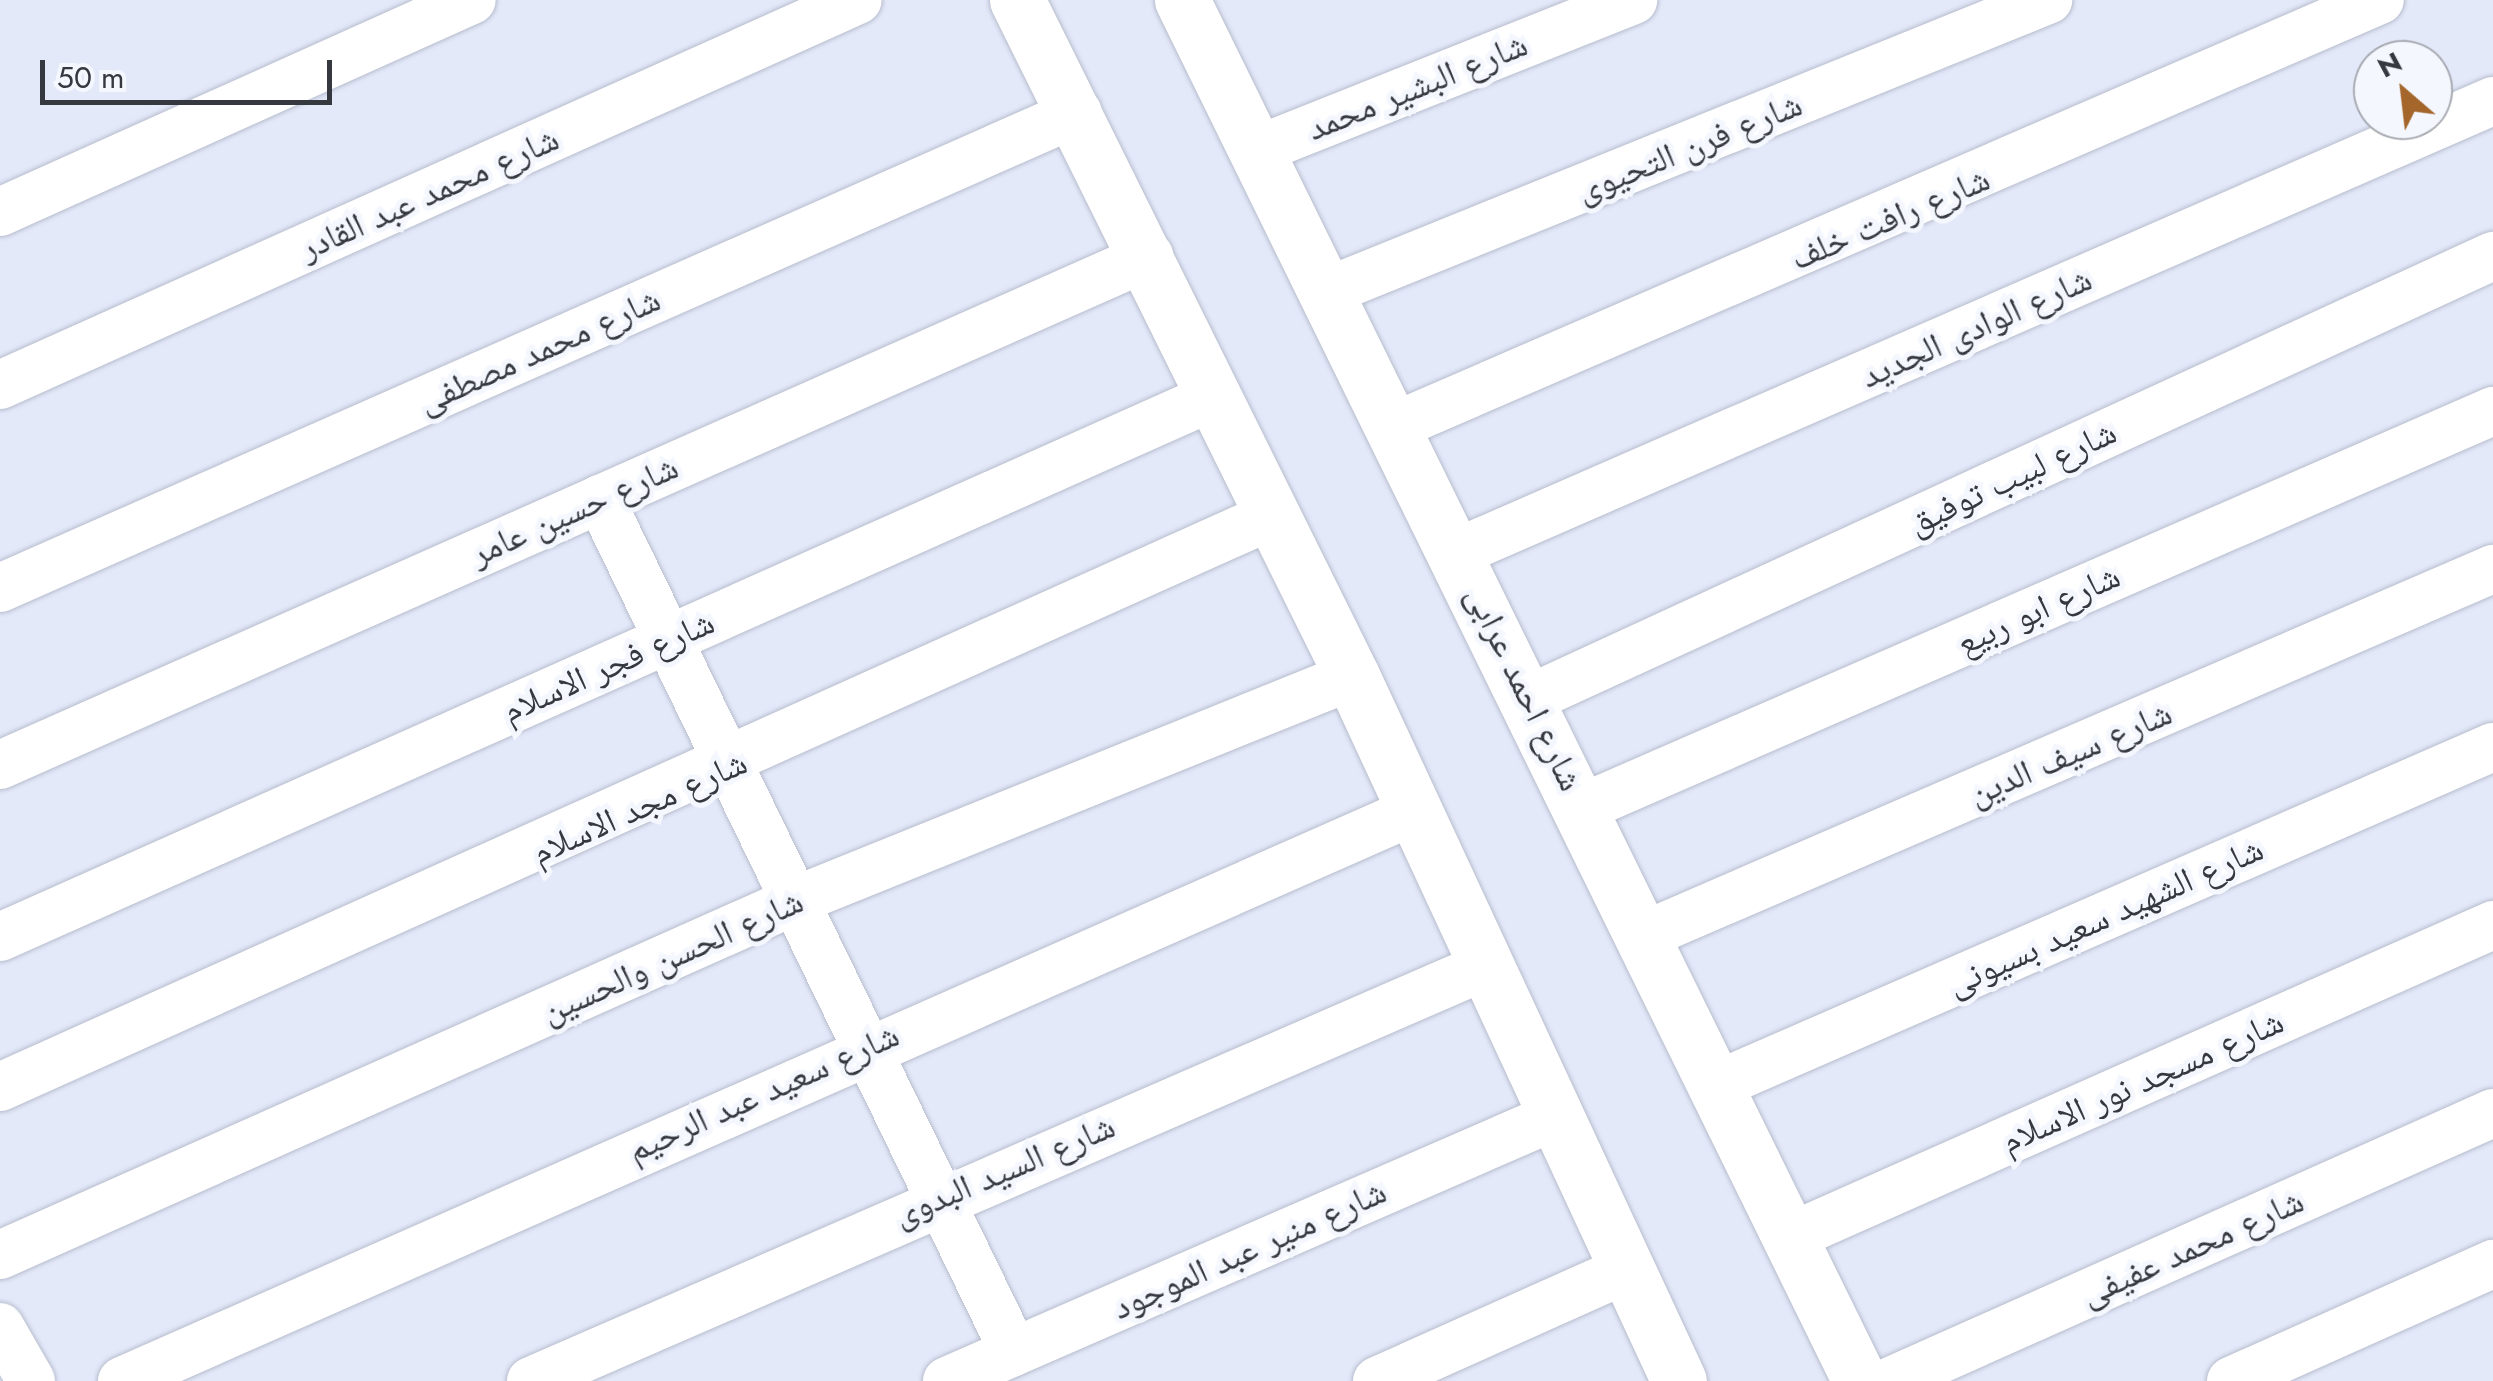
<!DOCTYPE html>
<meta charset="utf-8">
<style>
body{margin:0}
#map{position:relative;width:2493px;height:1381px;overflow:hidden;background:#e4e9fa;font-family:Jost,"Noto Naskh Arabic",sans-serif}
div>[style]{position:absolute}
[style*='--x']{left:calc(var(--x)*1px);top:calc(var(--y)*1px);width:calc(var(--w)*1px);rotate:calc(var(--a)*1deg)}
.roads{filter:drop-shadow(0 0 2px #b7bdcd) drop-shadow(0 0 2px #b7bdcd)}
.minor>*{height:48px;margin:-24px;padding:0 24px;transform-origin:24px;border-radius:24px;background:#fff}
.tertiary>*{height:55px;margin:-27.5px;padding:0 27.5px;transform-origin:27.5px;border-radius:27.5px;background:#fff}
span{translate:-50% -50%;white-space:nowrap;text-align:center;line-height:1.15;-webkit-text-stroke:10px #f4f7fe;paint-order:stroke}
.street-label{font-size:35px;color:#36383f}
.north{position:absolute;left:2353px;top:40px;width:100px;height:100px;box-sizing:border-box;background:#f4f7fe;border:2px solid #a8abb2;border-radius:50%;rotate:332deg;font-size:28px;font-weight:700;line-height:40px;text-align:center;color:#36383f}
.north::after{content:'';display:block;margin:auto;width:35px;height:45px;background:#a4662b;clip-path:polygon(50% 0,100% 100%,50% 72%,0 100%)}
.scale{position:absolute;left:40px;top:60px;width:292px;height:45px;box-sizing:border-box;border:5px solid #36383f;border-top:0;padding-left:12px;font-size:30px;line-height:35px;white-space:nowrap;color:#36383f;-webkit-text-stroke:8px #f4f7fe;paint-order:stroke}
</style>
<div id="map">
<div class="roads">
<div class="minor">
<div style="--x:1257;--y:150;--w:405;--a:-21.7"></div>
<div style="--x:0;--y:212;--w:517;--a:-24.19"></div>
<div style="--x:1328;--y:291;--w:777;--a:-22.01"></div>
<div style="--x:0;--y:385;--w:940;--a:-24.17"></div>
<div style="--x:1395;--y:426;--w:1073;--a:-23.39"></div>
<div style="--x:600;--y:499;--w:948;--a:64.11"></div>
<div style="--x:1458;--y:552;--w:1129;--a:-23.55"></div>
<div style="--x:0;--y:588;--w:1178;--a:-23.82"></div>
<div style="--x:1531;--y:698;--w:1059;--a:-24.68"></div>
<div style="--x:0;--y:765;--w:1257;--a:-23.89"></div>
<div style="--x:1584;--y:807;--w:992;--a:-23.54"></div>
<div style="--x:1645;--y:935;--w:924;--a:-23.35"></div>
<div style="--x:0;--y:937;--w:1332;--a:-24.01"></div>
<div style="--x:1717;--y:1085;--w:846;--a:-23.54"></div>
<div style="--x:0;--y:1087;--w:1396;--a:-24.2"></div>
<div style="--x:1790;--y:1237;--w:769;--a:-23.93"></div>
<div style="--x:0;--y:1255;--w:875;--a:-24.02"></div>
<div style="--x:799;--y:899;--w:596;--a:-21.96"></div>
<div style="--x:0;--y:1327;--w:62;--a:60.1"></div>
<div style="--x:122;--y:1381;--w:1407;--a:-23.81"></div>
<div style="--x:531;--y:1381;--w:1036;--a:-23.5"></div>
<div style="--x:947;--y:1381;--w:659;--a:-23.53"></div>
<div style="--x:1377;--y:1381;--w:272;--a:-24.1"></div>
<div style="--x:1891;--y:1381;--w:659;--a:-24"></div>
<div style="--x:2231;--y:1381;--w:287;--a:-24.1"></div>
</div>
<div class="tertiary">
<div style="--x:1017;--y:0;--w:754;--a:63.64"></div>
<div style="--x:1352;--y:676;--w:777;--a:65.12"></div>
<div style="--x:1182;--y:0;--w:1538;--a:63.85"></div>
</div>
</div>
<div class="street-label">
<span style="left:1417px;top:86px;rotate:-22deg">شارع البشير محمد</span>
<span style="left:1689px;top:147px;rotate:-22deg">شارع فرن التحيوى</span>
<span style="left:429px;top:193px;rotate:-24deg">شارع محمد عبد القادر</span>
<span style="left:1890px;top:218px;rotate:-23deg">شارع رافت خلف</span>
<span style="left:1976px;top:327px;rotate:-24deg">شارع الوادى الجديد</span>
<span style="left:539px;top:350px;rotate:-24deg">شارع محمد مصطفى</span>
<span style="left:2012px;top:477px;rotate:-25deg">شارع لبيب توفيق</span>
<span style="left:574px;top:510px;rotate:-24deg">شارع حسين عامر</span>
<span style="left:2038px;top:609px;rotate:-24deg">شارع ابو ربيع</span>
<span style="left:608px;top:666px;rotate:-24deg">شارع فجر الاسلام</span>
<span style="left:1525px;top:688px;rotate:64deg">شارع احمد عرابى</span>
<span style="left:2070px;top:753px;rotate:-23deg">شارع سيف الدين</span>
<span style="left:639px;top:807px;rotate:-24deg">شارع مجد الاسلام</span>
<span style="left:2105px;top:916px;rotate:-24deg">شارع الشهيد سعيد بسيونى</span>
<span style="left:672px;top:956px;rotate:-24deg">شارع الحسن والحسين</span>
<span style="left:2142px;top:1081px;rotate:-24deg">شارع مسجد نور الاسلام</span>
<span style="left:763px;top:1092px;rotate:-24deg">شارع سعيد عبد الرحيم</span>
<span style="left:1004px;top:1170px;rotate:-23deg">شارع السيد البدوى</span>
<span style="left:2192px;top:1247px;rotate:-24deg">شارع محمد عفيفى</span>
<span style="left:1249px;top:1249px;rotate:-24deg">شارع منير عبد الموجود</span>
</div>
<div class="north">N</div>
<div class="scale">50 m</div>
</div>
